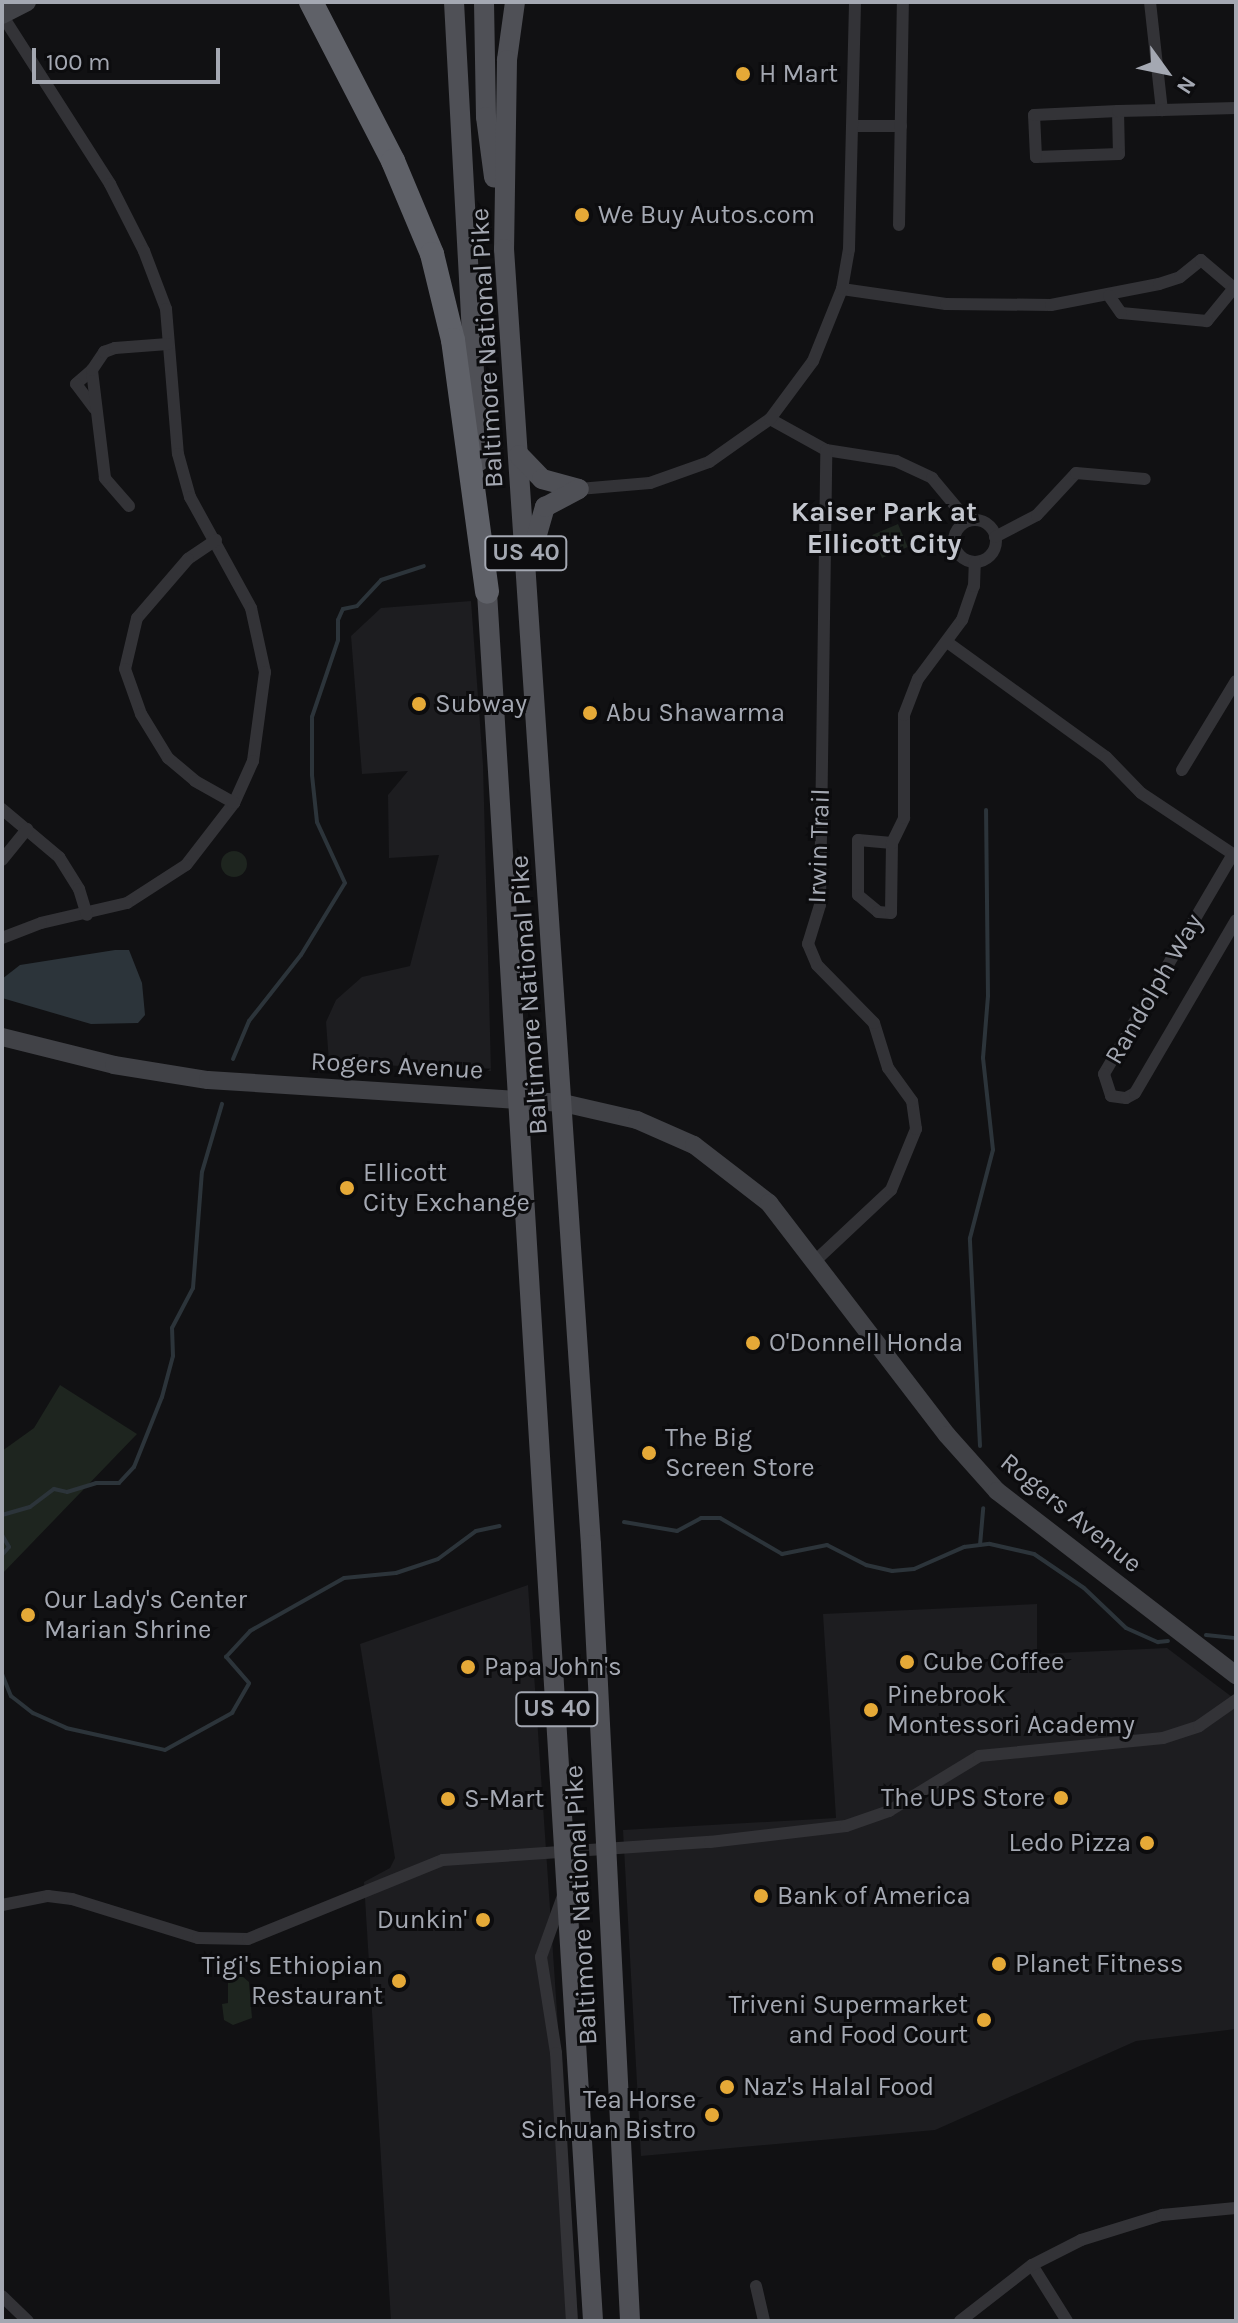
<!DOCTYPE html>
<style>
body{margin:0}
#map{position:relative;width:1238px;height:2323px;overflow:hidden;background:#111113;font-family:Karla,sans-serif}
div>[style]{position:absolute}
[style*='--x']{left:calc(var(--x)*1px);top:calc(var(--y)*1px);width:calc(var(--w)*1px);rotate:calc(var(--a)*1deg)}
.built>*{inset:0;background:#1d1d20}
.green>*{inset:0;background:#1e251f;transform-origin:0 0}
.round{border-radius:50%}
.water>*{inset:0;background:#2c343a}
.stream>*{height:4px;margin:-2px;padding:0 2px;transform-origin:2px;border-radius:2px;background:#2c343a}
.street>*{height:12px;margin:-6px;padding:0 6px;transform-origin:6px;border-radius:6px;background:#333337}
.street>.ring{margin:-6px;padding:0;box-sizing:content-box;background:none;border:12px solid #333337;border-radius:50%}
.secondary>*{height:18px;margin:-9px;padding:0 9px;transform-origin:9px;border-radius:9px;background:#414247}
.primary>*{height:20px;margin:-10px;padding:0 10px;transform-origin:10px;border-radius:10px;background:#4f5056}
.highway>*{height:24px;margin:-12px;padding:0 12px;transform-origin:12px;border-radius:12px;background:#5f6168}
.dots>*{width:22px;height:22px;translate:-50% -50%;box-sizing:border-box;border:4px solid #0c0c0e;border-radius:50%}
span{translate:-50% -50%;white-space:nowrap;text-align:center;line-height:1.15;-webkit-text-stroke:6px #0c0c0e;paint-order:stroke}
.shield-label span{padding:2px 6px;background:#0c0c0e;border:2px solid;border-radius:6px;-webkit-text-stroke-width:0}
.shield-label{font-size:24px;color:#a4a8b2;font-weight:700}
.poi-label{font-size:26px;color:#a4a8b2}
.left{translate:0 -50%;text-align:left}
.right{translate:-100% -50%;text-align:right}
.street-label{font-size:26px;color:#a4a8b2}
.neighbourhood-label{font-size:28px;color:#c4c7cf;font-weight:700}
.frame{position:absolute;inset:0;border:4px solid #a4a8b2;pointer-events:none}
.north{position:absolute;left:1126px;top:32px;width:80px;height:80px;-webkit-text-stroke:6px #0c0c0e;paint-order:stroke;rotate:123deg;font-size:22px;font-weight:700;line-height:32px;text-align:center;color:#a4a8b2}
.north::after{content:'';display:block;margin:auto;width:28px;height:36px;background:#a4a8b2;clip-path:polygon(50% 0,100% 100%,50% 72%,0 100%)}
.scale{position:absolute;left:32px;top:48px;width:188px;height:36px;box-sizing:border-box;border:4px solid #a4a8b2;border-top:0;padding-left:10px;font-size:24px;line-height:28px;white-space:nowrap;color:#a4a8b2;-webkit-text-stroke:6px #0c0c0e;paint-order:stroke}
</style>
<div id="map">
<div class="built">
<div style="clip-path:polygon(471px 601px,483px 765px,491px 1071px,329px 1062px,326px 1022px,336px 1000px,362px 977px,410px 966px,439px 855px,389px 858px,388px 795px,408px 771px,362px 774px,351px 636px,381px 608px)"></div>
<div style="clip-path:polygon(528px 1585px,578px 2321px,391px 2321px,364px 1882px,390px 1868px,395px 1858px,360px 1644px)"></div>
<div style="clip-path:polygon(1037px 1604px,1037px 1654px,1167px 1648px,1236px 1700px,1236px 2029px,1136px 2041px,935px 2130px,641px 2156px,623px 1830px,836px 1818px,823px 1614px)"></div>
</div>
<div class="green">
<div style="left:898px;top:524px;width:25px;height:28px;rotate:67deg"></div>
<div class="round" style="left:221px;top:851px;width:26px;height:26px"></div>
<div style="clip-path:polygon(60px 1385px,137px 1434px,2px 1574px,2px 1451px,34px 1428px)"></div>
<div style="clip-path:polygon(242px 1976px,249px 1982px,252px 2018px,233px 2025px,224px 2020px,222px 2004px,228px 2003px,228px 1980px)"></div>
</div>
<div class="water">
<div style="clip-path:polygon(115px 950px,129px 950px,142px 983px,145px 1015px,138px 1023px,91px 1024px,2px 998px,2px 979px,20px 965px)"></div>
</div>
<div class="stream">
<div style="--x:233;--y:1059;--w:41;--a:-67.2"></div>
<div style="--x:249;--y:1021;--w:84;--a:-51.8"></div>
<div style="--x:301;--y:955;--w:84;--a:-58.6"></div>
<div style="--x:345;--y:883;--w:67;--a:-114.7"></div>
<div style="--x:317;--y:822;--w:47;--a:-96.1"></div>
<div style="--x:312;--y:775;--w:58;--a:-90"></div>
<div style="--x:312;--y:717;--w:81;--a:-71.3"></div>
<div style="--x:338;--y:640;--w:20;--a:-90"></div>
<div style="--x:338;--y:620;--w:12;--a:-66"></div>
<div style="--x:343;--y:609;--w:14;--a:-12"></div>
<div style="--x:357;--y:606;--w:35;--a:-47"></div>
<div style="--x:381;--y:580;--w:45;--a:-18"></div>
<div style="--x:980;--y:1446;--w:208;--a:-92.8"></div>
<div style="--x:970;--y:1238;--w:91;--a:-75.4"></div>
<div style="--x:993;--y:1150;--w:93;--a:-96.2"></div>
<div style="--x:983;--y:1058;--w:62;--a:-85.4"></div>
<div style="--x:988;--y:996;--w:186;--a:-90.6"></div>
<div style="--x:2;--y:1515;--w:29;--a:-16"></div>
<div style="--x:30;--y:1507;--w:30;--a:-37"></div>
<div style="--x:54;--y:1489;--w:13;--a:13"></div>
<div style="--x:67;--y:1492;--w:30;--a:-17"></div>
<div style="--x:96;--y:1483;--w:23;--a:0"></div>
<div style="--x:119;--y:1483;--w:22;--a:-47"></div>
<div style="--x:134;--y:1467;--w:75;--a:-68.2"></div>
<div style="--x:162;--y:1397;--w:42;--a:-75"></div>
<div style="--x:173;--y:1356;--w:28;--a:-92"></div>
<div style="--x:172;--y:1328;--w:45;--a:-62.3"></div>
<div style="--x:193;--y:1288;--w:116;--a:-85.6"></div>
<div style="--x:202;--y:1172;--w:71;--a:-73.6"></div>
<div style="--x:624;--y:1522;--w:54;--a:9.6"></div>
<div style="--x:677;--y:1531;--w:27;--a:-28"></div>
<div style="--x:701;--y:1518;--w:19;--a:0"></div>
<div style="--x:720;--y:1518;--w:72;--a:30.1"></div>
<div style="--x:782;--y:1554;--w:46;--a:-11.3"></div>
<div style="--x:827;--y:1545;--w:44;--a:27.1"></div>
<div style="--x:866;--y:1565;--w:27;--a:13"></div>
<div style="--x:892;--y:1571;--w:22;--a:-5"></div>
<div style="--x:914;--y:1569;--w:55;--a:-23.7"></div>
<div style="--x:964;--y:1547;--w:26;--a:-7"></div>
<div style="--x:990;--y:1544;--w:45;--a:12.8"></div>
<div style="--x:1034;--y:1554;--w:60;--a:34.2"></div>
<div style="--x:1084;--y:1588;--w:58;--a:43.6"></div>
<div style="--x:1126;--y:1628;--w:35;--a:24"></div>
<div style="--x:1158;--y:1642;--w:10;--a:-6"></div>
<div style="--x:2;--y:1535;--w:14;--a:60"></div>
<div style="--x:9;--y:1547;--w:11;--a:131"></div>
<div style="--x:980;--y:1545;--w:37;--a:-85"></div>
<div style="--x:1206;--y:1635;--w:30;--a:6"></div>
<div style="--x:2;--y:1674;--w:24;--a:68"></div>
<div style="--x:11;--y:1696;--w:28;--a:38"></div>
<div style="--x:33;--y:1713;--w:36;--a:24"></div>
<div style="--x:66;--y:1728;--w:101;--a:12.5"></div>
<div style="--x:165;--y:1750;--w:77;--a:-28.9"></div>
<div style="--x:232;--y:1713;--w:34;--a:-60"></div>
<div style="--x:249;--y:1683;--w:35;--a:-131"></div>
<div style="--x:226;--y:1657;--w:35;--a:-47"></div>
<div style="--x:250;--y:1631;--w:108;--a:-29.4"></div>
<div style="--x:344;--y:1578;--w:52;--a:-5.5"></div>
<div style="--x:396;--y:1573;--w:44;--a:-18.4"></div>
<div style="--x:438;--y:1559;--w:47;--a:-36.4"></div>
<div style="--x:476;--y:1531;--w:24;--a:-12"></div>
</div>
<div class="street">
<div style="--x:1150;--y:2;--w:109;--a:83.7"></div>
<div style="--x:2;--y:15;--w:201;--a:57.4"></div>
<div style="--x:110;--y:184;--w:75;--a:63.1"></div>
<div style="--x:144;--y:251;--w:62;--a:69.2"></div>
<div style="--x:166;--y:309;--w:145;--a:85.3"></div>
<div style="--x:178;--y:454;--w:45;--a:74.4"></div>
<div style="--x:190;--y:497;--w:127;--a:61.2"></div>
<div style="--x:251;--y:608;--w:66;--a:77.7"></div>
<div style="--x:265;--y:672;--w:90;--a:97.7"></div>
<div style="--x:253;--y:761;--w:46;--a:114.3"></div>
<div style="--x:234;--y:803;--w:78;--a:127.7"></div>
<div style="--x:186;--y:865;--w:70;--a:147.2"></div>
<div style="--x:127;--y:903;--w:88;--a:166.9"></div>
<div style="--x:41;--y:923;--w:42;--a:159"></div>
<div style="--x:1118;--y:111;--w:43;--a:88.7"></div>
<div style="--x:1119;--y:154;--w:83;--a:177.9"></div>
<div style="--x:1036;--y:157;--w:42;--a:-92.7"></div>
<div style="--x:1034;--y:115;--w:84;--a:-2.7"></div>
<div style="--x:1118;--y:111;--w:44;--a:-1.3"></div>
<div style="--x:1162;--y:110;--w:74;--a:-1.5"></div>
<div style="--x:854;--y:126;--w:47;--a:0"></div>
<div style="--x:899;--y:225;--w:221;--a:-89"></div>
<div style="--x:842;--y:289;--w:105;--a:8.2"></div>
<div style="--x:946;--y:304;--w:105;--a:0.5"></div>
<div style="--x:1051;--y:305;--w:110;--a:-11"></div>
<div style="--x:1159;--y:284;--w:22;--a:-18"></div>
<div style="--x:1180;--y:277;--w:27;--a:-39"></div>
<div style="--x:1201;--y:260;--w:43;--a:40.3"></div>
<div style="--x:1234;--y:288;--w:43;--a:129.3"></div>
<div style="--x:1207;--y:321;--w:86;--a:-174.7"></div>
<div style="--x:1121;--y:313;--w:21;--a:-125"></div>
<div style="--x:92;--y:370;--w:21;--a:139"></div>
<div style="--x:76;--y:384;--w:31;--a:53"></div>
<div style="--x:770;--y:419;--w:64;--a:29"></div>
<div style="--x:826;--y:450;--w:71;--a:8.9"></div>
<div style="--x:896;--y:461;--w:40;--a:25"></div>
<div style="--x:932;--y:478;--w:56;--a:50.1"></div>
<div style="--x:579;--y:489;--w:71;--a:-4.8"></div>
<div style="--x:650;--y:483;--w:63;--a:-19.6"></div>
<div style="--x:709;--y:462;--w:75;--a:-35.2"></div>
<div style="--x:770;--y:419;--w:72;--a:-53.4"></div>
<div style="--x:813;--y:361;--w:78;--a:-68.1"></div>
<div style="--x:842;--y:289;--w:41;--a:-80.1"></div>
<div style="--x:849;--y:249;--w:247;--a:-88.6"></div>
<div style="--x:129;--y:506;--w:37;--a:-131"></div>
<div style="--x:105;--y:478;--w:109;--a:-96.9"></div>
<div style="--x:92;--y:370;--w:22;--a:-56"></div>
<div style="--x:104;--y:352;--w:12;--a:-20"></div>
<div style="--x:115;--y:348;--w:53;--a:-4.3"></div>
<div class="ring" style="left:954px;top:520px;width:30px;height:30px"></div>
<div style="--x:995;--y:537;--w:47;--a:-27.6"></div>
<div style="--x:1037;--y:515;--w:57;--a:-47.1"></div>
<div style="--x:1076;--y:473;--w:69;--a:5"></div>
<div style="--x:216;--y:540;--w:34;--a:146"></div>
<div style="--x:188;--y:559;--w:78;--a:130.8"></div>
<div style="--x:137;--y:618;--w:52;--a:103.2"></div>
<div style="--x:125;--y:669;--w:48;--a:70.4"></div>
<div style="--x:141;--y:714;--w:52;--a:58.5"></div>
<div style="--x:168;--y:758;--w:35;--a:40"></div>
<div style="--x:195;--y:781;--w:45;--a:29.4"></div>
<div style="--x:947;--y:642;--w:196;--a:35.9"></div>
<div style="--x:1106;--y:757;--w:50;--a:45.8"></div>
<div style="--x:1141;--y:793;--w:114;--a:33.6"></div>
<div style="--x:1182;--y:770;--w:104;--a:-58.8"></div>
<div style="--x:2;--y:809;--w:75;--a:40.1"></div>
<div style="--x:59;--y:857;--w:38;--a:58"></div>
<div style="--x:79;--y:889;--w:27;--a:73"></div>
<div style="--x:892;--y:843;--w:34;--a:-175"></div>
<div style="--x:858;--y:840;--w:55;--a:90"></div>
<div style="--x:858;--y:895;--w:26;--a:40"></div>
<div style="--x:878;--y:912;--w:13;--a:4"></div>
<div style="--x:891;--y:913;--w:70;--a:-89.2"></div>
<div style="--x:892;--y:843;--w:28;--a:-64"></div>
<div style="--x:904;--y:818;--w:103;--a:-90"></div>
<div style="--x:904;--y:715;--w:39;--a:-69"></div>
<div style="--x:918;--y:679;--w:74;--a:-53.3"></div>
<div style="--x:962;--y:620;--w:36;--a:-71"></div>
<div style="--x:974;--y:586;--w:24;--a:-88"></div>
<div style="--x:1233;--y:854;--w:255;--a:120.4"></div>
<div style="--x:1104;--y:1074;--w:23;--a:72"></div>
<div style="--x:1111;--y:1096;--w:15;--a:8"></div>
<div style="--x:1126;--y:1098;--w:10;--a:-29"></div>
<div style="--x:1135;--y:1093;--w:200;--a:-59.7"></div>
<div style="--x:2;--y:860;--w:40;--a:-51"></div>
<div style="--x:815;--y:1261;--w:104;--a:-43.1"></div>
<div style="--x:891;--y:1190;--w:66;--a:-67.7"></div>
<div style="--x:916;--y:1129;--w:28;--a:-98"></div>
<div style="--x:912;--y:1101;--w:41;--a:-126"></div>
<div style="--x:888;--y:1068;--w:47;--a:-107.3"></div>
<div style="--x:874;--y:1023;--w:81;--a:-134.5"></div>
<div style="--x:817;--y:965;--w:23;--a:-113"></div>
<div style="--x:808;--y:944;--w:41;--a:-72.9"></div>
<div style="--x:820;--y:905;--w:455;--a:-89.2"></div>
<div style="--x:564;--y:1893;--w:68;--a:109.8"></div>
<div style="--x:541;--y:1957;--w:97;--a:81.1"></div>
<div style="--x:556;--y:2053;--w:268;--a:86.6"></div>
<div style="--x:2;--y:1905;--w:47;--a:-11.1"></div>
<div style="--x:48;--y:1896;--w:24;--a:7"></div>
<div style="--x:72;--y:1899;--w:132;--a:17.2"></div>
<div style="--x:198;--y:1938;--w:50;--a:1.1"></div>
<div style="--x:248;--y:1939;--w:210;--a:-22.1"></div>
<div style="--x:443;--y:1860;--w:268;--a:-3.9"></div>
<div style="--x:710;--y:1842;--w:137;--a:-6.7"></div>
<div style="--x:846;--y:1826;--w:46;--a:-19.2"></div>
<div style="--x:889;--y:1811;--w:105;--a:-31.4"></div>
<div style="--x:979;--y:1756;--w:185;--a:-5.6"></div>
<div style="--x:1163;--y:1738;--w:38;--a:-18"></div>
<div style="--x:1199;--y:1726;--w:45;--a:-35.1"></div>
<div style="--x:1032;--y:2265;--w:66;--a:58"></div>
<div style="--x:756;--y:2286;--w:36;--a:77"></div>
<div style="--x:2;--y:2296;--w:36;--a:44"></div>
<div style="--x:960;--y:2321;--w:91;--a:-37.9"></div>
<div style="--x:1032;--y:2265;--w:55;--a:-27"></div>
<div style="--x:1081;--y:2240;--w:85;--a:-17.2"></div>
<div style="--x:1162;--y:2215;--w:74;--a:-5.4"></div>
</div>
<div class="secondary">
<div style="--x:2;--y:15;--w:28;--a:-27"></div>
<div style="--x:2;--y:1037;--w:115;--a:14"></div>
<div style="--x:114;--y:1065;--w:95;--a:9.1"></div>
<div style="--x:208;--y:1080;--w:356;--a:3.7"></div>
<div style="--x:563;--y:1103;--w:76;--a:12.9"></div>
<div style="--x:637;--y:1120;--w:62;--a:23.7"></div>
<div style="--x:694;--y:1145;--w:95;--a:37.7"></div>
<div style="--x:769;--y:1203;--w:292;--a:52.5"></div>
<div style="--x:947;--y:1435;--w:75;--a:48.2"></div>
<div style="--x:997;--y:1491;--w:302;--a:37.6"></div>
</div>
<div class="primary">
<div style="--x:454;--y:2;--w:460;--a:86.9"></div>
<div style="--x:484;--y:2;--w:115;--a:89"></div>
<div style="--x:486;--y:117;--w:61;--a:82.4"></div>
<div style="--x:515;--y:2;--w:59;--a:97.9"></div>
<div style="--x:507;--y:60;--w:189;--a:90.9"></div>
<div style="--x:504;--y:249;--w:1299;--a:86.16"></div>
<div style="--x:591;--y:1545;--w:777;--a:87.12"></div>
<div style="--x:519;--y:455;--w:33;--a:46"></div>
<div style="--x:542;--y:479;--w:38;--a:15"></div>
<div style="--x:534;--y:545;--w:40;--a:-74"></div>
<div style="--x:545;--y:507;--w:38;--a:-28"></div>
<div style="--x:486;--y:576;--w:1748;--a:86.49"></div>
</div>
<div class="highway">
<div style="--x:311;--y:2;--w:179;--a:62.7"></div>
<div style="--x:393;--y:161;--w:101;--a:67.2"></div>
<div style="--x:432;--y:254;--w:89;--a:76.3"></div>
<div style="--x:453;--y:340;--w:254;--a:82.3"></div>
</div>
<div class="dots">
<div style="left:743px;top:74px;background:#e5a937"></div>
<div style="left:582px;top:215px;background:#e5a937"></div>
<div style="left:419px;top:704px;background:#e5a937"></div>
<div style="left:590px;top:713px;background:#e5a937"></div>
<div style="left:347px;top:1188px;background:#e5a937"></div>
<div style="left:753px;top:1343px;background:#e5a937"></div>
<div style="left:649px;top:1453px;background:#e5a937"></div>
<div style="left:28px;top:1615px;background:#e5a937"></div>
<div style="left:907px;top:1662px;background:#e5a937"></div>
<div style="left:468px;top:1667px;background:#e5a937"></div>
<div style="left:871px;top:1710px;background:#e5a937"></div>
<div style="left:1061px;top:1798px;background:#e5a937"></div>
<div style="left:448px;top:1799px;background:#e5a937"></div>
<div style="left:1147px;top:1843px;background:#e5a937"></div>
<div style="left:761px;top:1896px;background:#e5a937"></div>
<div style="left:483px;top:1920px;background:#e5a937"></div>
<div style="left:999px;top:1964px;background:#e5a937"></div>
<div style="left:399px;top:1981px;background:#e5a937"></div>
<div style="left:984px;top:2020px;background:#e5a937"></div>
<div style="left:727px;top:2087px;background:#e5a937"></div>
<div style="left:712px;top:2115px;background:#e5a937"></div>
</div>
<div class="shield-label">
<span style="left:526px;top:553px">US 40</span>
<span style="left:557px;top:1709px">US 40</span>
</div>
<div class="poi-label">
<span class="left" style="left:759px;top:74px">H Mart</span>
<span class="left" style="left:598px;top:215px">We Buy Autos.com</span>
<span class="left" style="left:435px;top:704px">Subway</span>
<span class="left" style="left:606px;top:713px">Abu Shawarma</span>
<span class="left" style="left:363px;top:1188px">Ellicott<br>City Exchange</span>
<span class="left" style="left:769px;top:1343px">O'Donnell Honda</span>
<span class="left" style="left:665px;top:1453px">The Big<br>Screen Store</span>
<span class="left" style="left:44px;top:1615px">Our Lady's Center<br>Marian Shrine</span>
<span class="left" style="left:923px;top:1662px">Cube Coffee</span>
<span class="left" style="left:484px;top:1667px">Papa John's</span>
<span class="left" style="left:887px;top:1710px">Pinebrook<br>Montessori Academy</span>
<span class="right" style="left:1045px;top:1798px">The UPS Store</span>
<span class="left" style="left:464px;top:1799px">S-Mart</span>
<span class="right" style="left:1131px;top:1843px">Ledo Pizza</span>
<span class="left" style="left:777px;top:1896px">Bank of America</span>
<span class="right" style="left:467px;top:1920px">Dunkin'</span>
<span class="left" style="left:1015px;top:1964px">Planet Fitness</span>
<span class="right" style="left:383px;top:1981px">Tigi's Ethiopian<br>Restaurant</span>
<span class="right" style="left:968px;top:2020px">Triveni Supermarket<br>and Food Court</span>
<span class="left" style="left:743px;top:2087px">Naz's Halal Food</span>
<span class="right" style="left:696px;top:2115px">Tea Horse<br>Sichuan Bistro</span>
</div>
<div class="street-label">
<span style="left:487px;top:348px;rotate:-93deg">Baltimore National Pike</span>
<span style="left:819px;top:846px;rotate:-88deg">Irwin Trail</span>
<span style="left:1154px;top:989px;rotate:-60deg">Randolph Way</span>
<span style="left:529px;top:995px;rotate:-94deg">Baltimore National Pike</span>
<span style="left:397px;top:1066px;rotate:3deg">Rogers Avenue</span>
<span style="left:1071px;top:1513px;rotate:39deg">Rogers Avenue</span>
<span style="left:581px;top:1905px;rotate:-93deg">Baltimore National Pike</span>
</div>
<div class="neighbourhood-label">
<span style="left:884px;top:528px">Kaiser Park at<br>Ellicott City</span>
</div>
<div class="frame"></div>
<div class="north">N</div>
<div class="scale">100 m</div>
</div>
